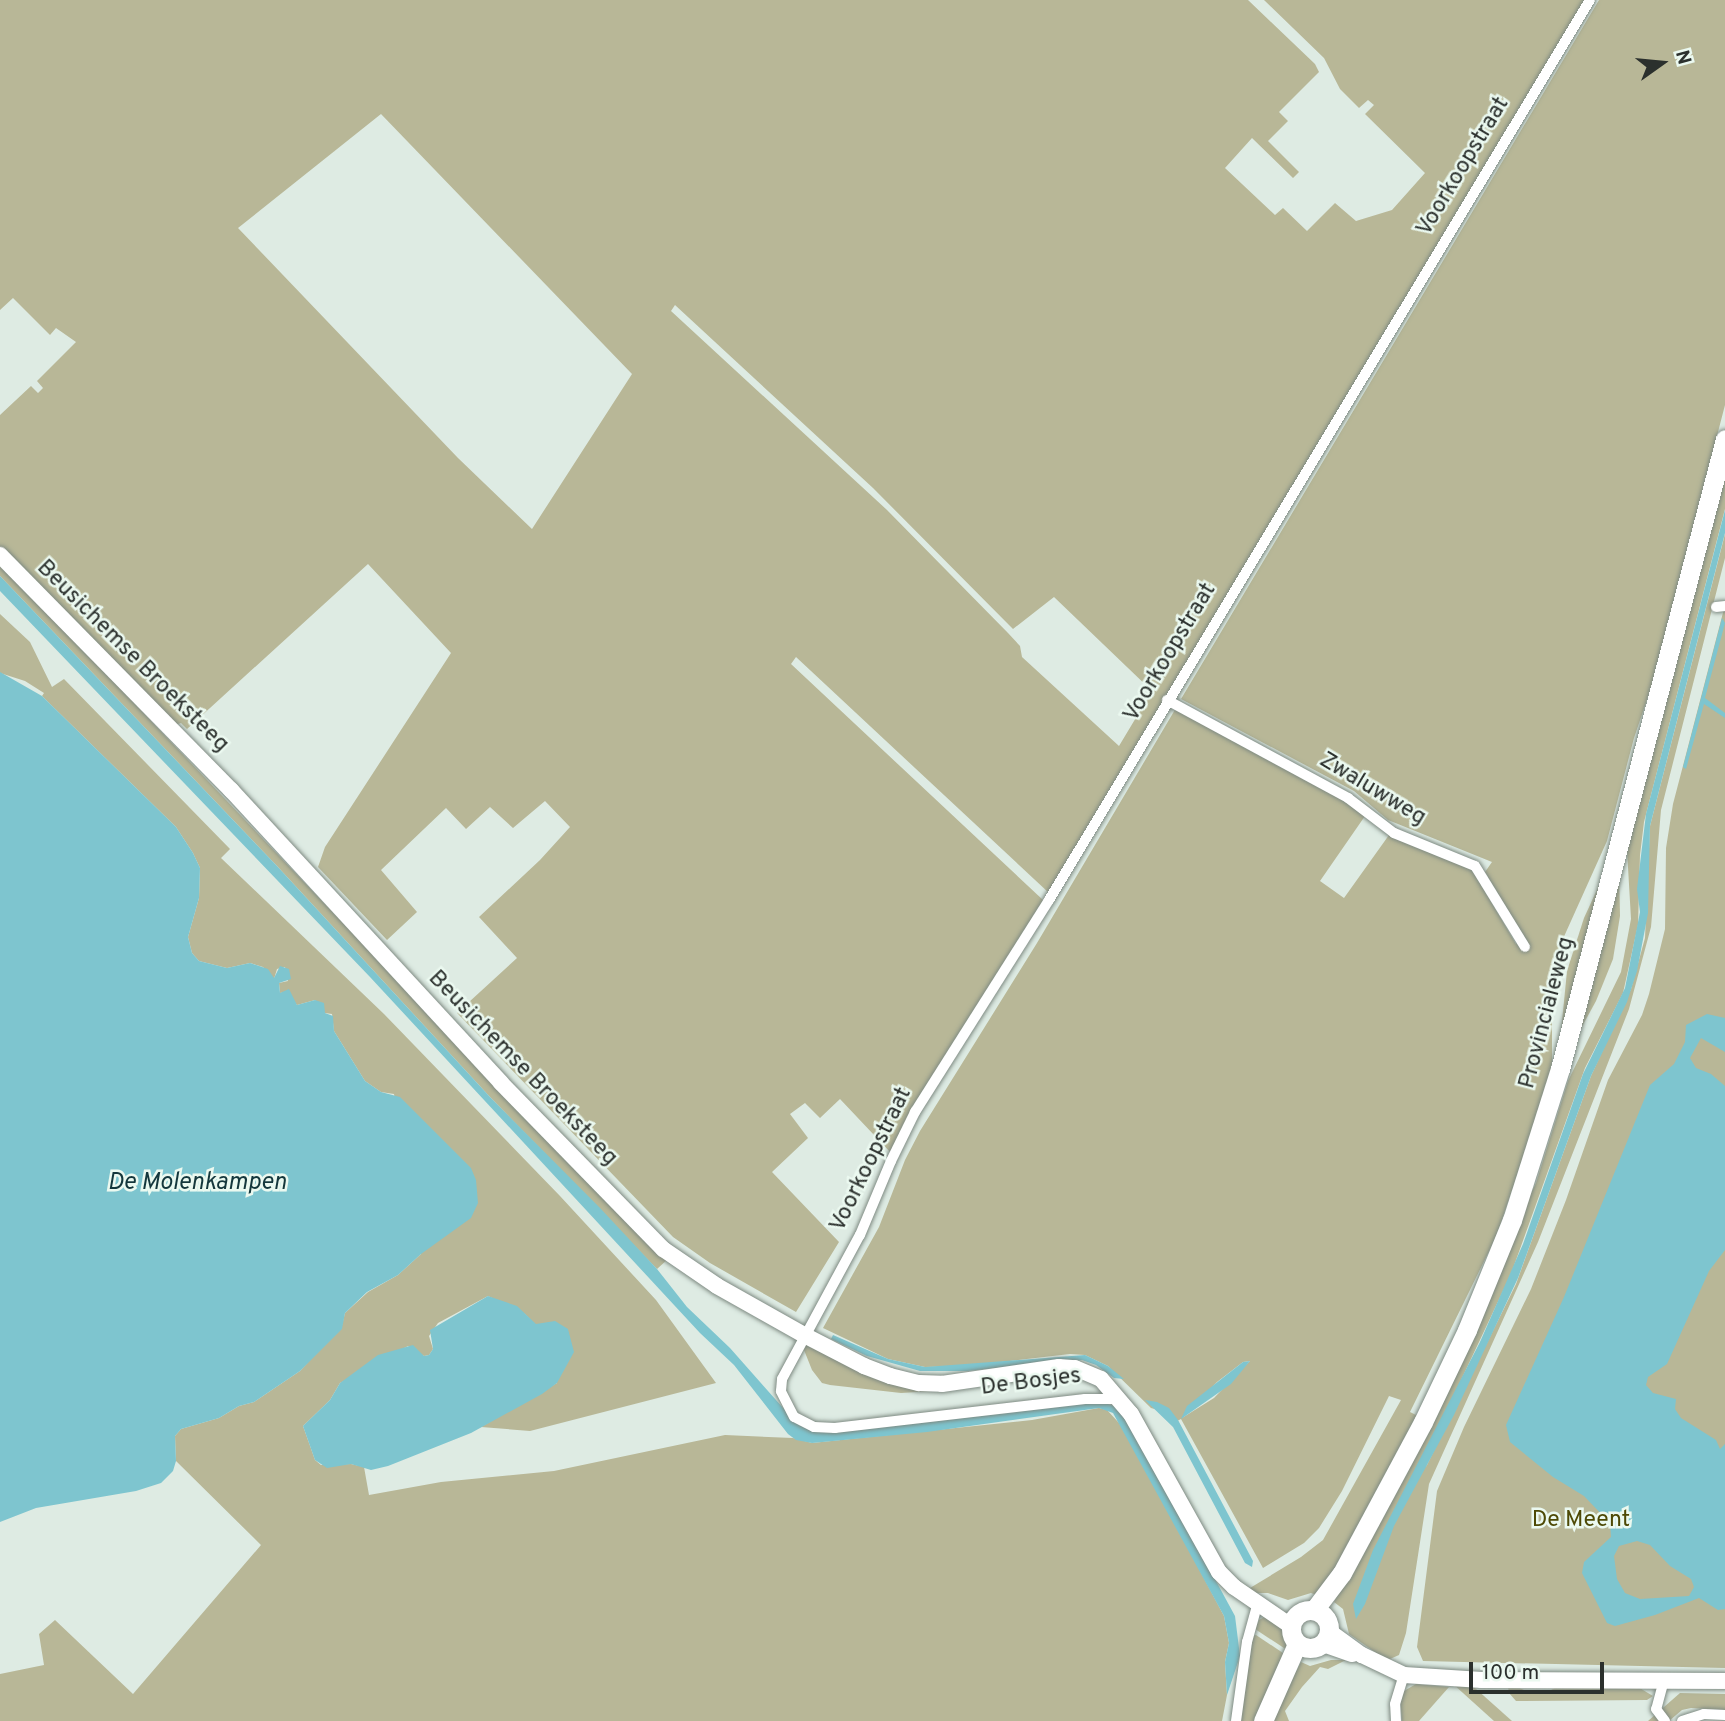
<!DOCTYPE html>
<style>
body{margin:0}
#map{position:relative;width:1725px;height:1721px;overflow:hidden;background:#deebe3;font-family:Overpass,sans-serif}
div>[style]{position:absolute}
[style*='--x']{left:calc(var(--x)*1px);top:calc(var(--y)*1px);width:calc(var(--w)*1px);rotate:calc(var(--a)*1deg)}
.green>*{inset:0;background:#b8b797}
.water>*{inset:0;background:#7ec5cf}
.roads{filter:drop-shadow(0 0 2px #7e8a82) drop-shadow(0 0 2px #7e8a82)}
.street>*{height:10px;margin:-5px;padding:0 5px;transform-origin:5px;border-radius:5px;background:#fff}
.secondary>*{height:16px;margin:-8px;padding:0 8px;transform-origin:8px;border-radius:8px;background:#fff}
.highway>*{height:19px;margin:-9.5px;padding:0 9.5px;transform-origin:9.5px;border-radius:9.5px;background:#fff}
.highway>.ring{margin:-9.5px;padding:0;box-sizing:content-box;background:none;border:19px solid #fff;border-radius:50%}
span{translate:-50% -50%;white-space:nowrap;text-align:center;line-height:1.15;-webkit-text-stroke:5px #ebf9f0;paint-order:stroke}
.street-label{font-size:23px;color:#2b302d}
.park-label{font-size:23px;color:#4d4905}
.water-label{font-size:24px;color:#14373c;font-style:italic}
.north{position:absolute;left:1627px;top:28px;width:70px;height:70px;-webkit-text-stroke:5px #ebf9f0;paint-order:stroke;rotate:75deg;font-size:19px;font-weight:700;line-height:28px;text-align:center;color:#2b302d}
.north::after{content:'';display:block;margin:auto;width:24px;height:32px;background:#2b302d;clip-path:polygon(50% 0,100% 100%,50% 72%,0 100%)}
.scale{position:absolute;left:1469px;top:1662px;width:135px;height:32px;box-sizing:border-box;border:4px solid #2b302d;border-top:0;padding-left:9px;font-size:21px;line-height:24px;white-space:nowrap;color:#2b302d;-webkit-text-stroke:5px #ebf9f0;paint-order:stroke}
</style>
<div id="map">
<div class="green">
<div style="clip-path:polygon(evenodd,0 0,1248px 0,1315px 64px,1319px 72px,1279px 112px,1288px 121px,1268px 141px,1299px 172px,1293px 178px,1252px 138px,1225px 168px,1275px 215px,1283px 208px,1307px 231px,1335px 203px,1356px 221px,1392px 210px,1425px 173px,1365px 114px,1374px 105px,1368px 100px,1359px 108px,1340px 89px,1324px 58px,1264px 0,1585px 0,1049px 893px,796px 657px,791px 664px,1043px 900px,891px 1153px,840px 1099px,820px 1118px,805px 1103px,790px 1114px,808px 1138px,772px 1172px,839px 1242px,796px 1312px,710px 1263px,673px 1237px,457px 1013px,517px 958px,479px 917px,540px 860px,570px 827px,545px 801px,513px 828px,490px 807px,466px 829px,446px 808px,381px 870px,417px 912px,387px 940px,318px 867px,325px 847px,451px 653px,368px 564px,187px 729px,181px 723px,175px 725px,0 548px,0 415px,31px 386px,38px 393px,43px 388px,37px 381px,76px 342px,56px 328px,50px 335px,13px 298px,0 310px,0 0,381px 114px,632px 374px,532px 529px,458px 458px,238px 228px,381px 114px,0 0,675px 305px,873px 488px,1013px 629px,1054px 597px,1152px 691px,1119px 746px,1022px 657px,1020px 646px,1008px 633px,887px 510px,671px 311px,675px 305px)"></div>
<div style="clip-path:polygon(evenodd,1599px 0,1725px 0,1725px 405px,1654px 679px,1634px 738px,1607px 841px,1562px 941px,1552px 991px,1552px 1063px,1546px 1091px,1496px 1237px,1410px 1412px,1418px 1416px,1322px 1597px,1311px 1593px,1288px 1600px,1268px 1593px,1253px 1593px,1234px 1578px,1250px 1588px,1301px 1557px,1323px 1540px,1401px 1400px,1389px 1396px,1342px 1491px,1319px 1528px,1304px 1543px,1263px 1568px,1181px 1419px,1171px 1424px,1165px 1412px,1151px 1408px,1108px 1366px,1085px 1355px,1070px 1354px,967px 1366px,925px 1367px,888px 1359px,823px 1328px,879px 1227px,905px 1160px,920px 1131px,1037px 943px,1176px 708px,1326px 788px,1365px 816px,1320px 881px,1344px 898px,1389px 835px,1471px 868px,1516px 944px,1524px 937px,1485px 872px,1492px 862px,1388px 820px,1354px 791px,1181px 699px,1599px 0,1250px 1361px,1214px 1398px,1182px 1418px,1217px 1382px,1243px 1362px,1250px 1361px)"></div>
<div style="clip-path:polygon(1725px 461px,1725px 509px,1644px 822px,1640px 855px,1638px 925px,1623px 993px,1585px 1068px,1511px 1274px,1439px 1427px,1426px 1467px,1516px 1284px,1591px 1076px,1631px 989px,1645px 938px,1650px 826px,1725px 534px,1725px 558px,1661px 810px,1651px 927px,1629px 1009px,1538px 1242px,1429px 1484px,1406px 1633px,1399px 1655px,1390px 1659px,1382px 1657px,1349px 1634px,1343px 1609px,1334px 1602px,1536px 1183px,1568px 1081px,1621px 972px,1631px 919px,1627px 850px)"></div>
<div style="clip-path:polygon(0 562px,474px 1061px,668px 1259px,657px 1269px,490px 1097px,277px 866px,0 576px)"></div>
<div style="clip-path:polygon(1725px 605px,1725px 1668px,1423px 1661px,1417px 1647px,1437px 1491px,1464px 1427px,1531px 1289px,1566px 1200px,1608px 1080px,1642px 1015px,1649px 994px,1665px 929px,1666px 848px,1673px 804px)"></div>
<div style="clip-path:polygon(0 614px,30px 642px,52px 687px,64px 679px,230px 849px,221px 858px,384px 1014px,560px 1196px,656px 1300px,716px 1383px,530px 1431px,481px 1427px,557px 1383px,544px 1324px,536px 1325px,525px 1314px,488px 1296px,438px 1323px,429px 1336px,433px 1349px,429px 1355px,424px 1356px,408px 1346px,340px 1383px,330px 1400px,303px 1426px,315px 1460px,321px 1465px,351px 1464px,364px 1467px,369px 1495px,441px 1482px,554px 1471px,725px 1435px,793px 1438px,812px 1443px,1032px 1420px,1099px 1408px,1107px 1410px,1119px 1423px,1148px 1473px,1224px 1616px,1229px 1643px,1225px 1662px,1227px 1695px,1222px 1721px,0 1721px,0 1674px,44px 1665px,39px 1634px,55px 1620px,133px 1694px,261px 1545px,176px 1461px,175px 1436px,181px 1429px,219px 1418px,239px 1406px,254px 1402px,300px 1371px,342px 1325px,345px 1313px,368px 1292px,398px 1275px,421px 1254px,394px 1094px,381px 1092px,365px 1081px,334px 1031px,332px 1014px,325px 1013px,315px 1000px,297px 1005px,286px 992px,280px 993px,279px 983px,288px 981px,285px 967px,277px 969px,274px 979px,263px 967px,250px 963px,227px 968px,199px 961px,192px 953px,188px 937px,199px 898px,200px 868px,193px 853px,176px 827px,42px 696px,44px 693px,25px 681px,0 673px)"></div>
<div style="clip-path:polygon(1619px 869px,1620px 916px,1613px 959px,1596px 1001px,1573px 1043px)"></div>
<div style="clip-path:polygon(1601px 881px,1561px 1032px,1567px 971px,1584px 918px)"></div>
<div style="clip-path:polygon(804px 1343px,945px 1389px,963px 1389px,901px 1393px,830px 1385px,822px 1383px,812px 1370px,802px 1345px)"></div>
<div style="clip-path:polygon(1266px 1616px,1286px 1629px,1290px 1652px,1255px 1629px,1259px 1620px)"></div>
<div style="clip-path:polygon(1256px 1635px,1286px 1655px,1254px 1721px,1240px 1721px,1253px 1636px)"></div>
<div style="clip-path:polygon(1331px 1660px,1346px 1660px,1328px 1669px,1320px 1667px,1302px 1687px,1285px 1711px,1289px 1721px,1269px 1721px,1301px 1662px,1310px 1666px)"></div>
<div style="clip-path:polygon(1416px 1684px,1449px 1687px,1419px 1721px,1402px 1721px,1400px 1698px,1404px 1691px)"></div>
<div style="clip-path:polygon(1453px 1684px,1475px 1688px,1512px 1721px,1494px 1721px)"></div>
<div style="clip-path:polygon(1513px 1685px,1524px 1690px,1549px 1691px,1555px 1688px,1638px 1687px,1653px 1696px,1647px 1700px,1516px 1701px,1509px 1693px,1508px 1687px)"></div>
<div style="clip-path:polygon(1680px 1693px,1725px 1694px,1725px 1710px,1691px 1708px,1682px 1710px,1669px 1721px,1663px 1717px,1658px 1721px,1648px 1721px)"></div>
</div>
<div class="water">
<div style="clip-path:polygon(1725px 510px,1725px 533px,1650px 826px,1648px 913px,1637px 971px,1627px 1002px,1591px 1076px,1518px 1278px,1454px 1415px,1394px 1526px,1365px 1604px,1356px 1619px,1353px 1604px,1373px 1550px,1480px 1342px,1523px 1244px,1583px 1074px,1625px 988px,1640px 912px,1637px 889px,1646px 814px)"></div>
<div style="clip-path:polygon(0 576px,277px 866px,490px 1097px,601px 1209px,657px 1269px,687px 1307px,730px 1348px,792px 1418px,810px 1429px,1099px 1401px,1117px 1407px,1128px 1419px,1235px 1616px,1240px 1656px,1227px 1695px,1225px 1662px,1229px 1643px,1224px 1616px,1113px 1413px,1099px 1408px,927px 1432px,812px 1443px,796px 1440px,788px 1434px,734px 1365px,700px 1333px,370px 977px,0 591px)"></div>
<div style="clip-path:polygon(1722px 618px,1725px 623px,1705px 698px,1725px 713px,1725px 718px,1704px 704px,1686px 769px,1683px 767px)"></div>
<div style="clip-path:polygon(0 672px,42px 696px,176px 827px,193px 853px,200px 868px,199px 898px,188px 937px,192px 953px,199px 961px,227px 968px,250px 963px,268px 969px,274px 978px,280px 966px,289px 969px,291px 979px,279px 983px,280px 993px,289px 989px,297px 1005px,315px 1000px,324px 1003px,325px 1013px,333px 1016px,334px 1031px,365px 1081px,381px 1092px,400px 1097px,471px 1168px,476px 1180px,478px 1203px,471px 1218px,421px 1254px,398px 1275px,367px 1292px,345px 1313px,342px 1329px,300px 1371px,254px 1402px,239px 1406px,219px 1418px,181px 1429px,175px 1436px,176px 1461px,173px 1471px,161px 1483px,136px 1491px,36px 1508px,0 1522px)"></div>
<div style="clip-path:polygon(evenodd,1707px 1014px,1725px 1018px,1725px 1052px,1701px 1038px,1690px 1058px,1696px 1068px,1711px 1074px,1725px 1086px,1725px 1250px,1709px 1271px,1667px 1364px,1648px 1377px,1646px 1385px,1653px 1393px,1676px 1399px,1675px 1409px,1681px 1418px,1716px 1440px,1720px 1449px,1725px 1444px,1725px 1609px,1718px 1610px,1699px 1598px,1655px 1615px,1615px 1626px,1607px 1623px,1582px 1573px,1584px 1562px,1611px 1537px,1610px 1523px,1584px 1496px,1553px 1477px,1510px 1442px,1506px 1425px,1564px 1297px,1650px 1085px,1674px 1064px,1685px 1042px,1686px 1025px,1707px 1014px,1637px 1541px,1650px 1545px,1670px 1566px,1691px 1579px,1694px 1587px,1689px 1596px,1640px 1599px,1625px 1593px,1617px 1579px,1614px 1556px,1619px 1546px,1637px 1541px)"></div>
<div style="clip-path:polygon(488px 1296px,517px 1306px,536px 1324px,555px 1321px,568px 1329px,574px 1352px,557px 1383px,542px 1394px,471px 1433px,388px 1466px,371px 1470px,351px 1464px,327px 1468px,315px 1460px,303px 1426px,330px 1400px,340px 1383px,378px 1355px,413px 1345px,424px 1356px,429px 1355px,433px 1349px,430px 1330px)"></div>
<div style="clip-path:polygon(833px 1335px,888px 1359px,925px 1367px,1085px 1355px,1108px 1366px,1124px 1379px,1114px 1378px,1096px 1365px,1082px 1360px,967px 1371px,920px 1371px,867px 1356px,831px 1339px)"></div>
<div style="clip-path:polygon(1250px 1361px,1231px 1384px,1181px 1419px,1187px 1406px,1243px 1362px)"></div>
<div style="clip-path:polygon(1145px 1400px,1157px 1402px,1169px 1408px,1178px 1420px,1253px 1561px,1252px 1567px,1245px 1563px,1173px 1427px)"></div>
</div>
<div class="roads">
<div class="street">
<div style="--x:1716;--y:607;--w:9;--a:-6"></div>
<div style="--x:1167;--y:700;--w:206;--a:28.4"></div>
<div style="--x:1348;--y:798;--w:58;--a:37.3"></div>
<div style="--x:1394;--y:833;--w:87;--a:22.2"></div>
<div style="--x:1475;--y:866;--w:95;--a:58.3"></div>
<div style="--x:1120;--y:1399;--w:35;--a:180"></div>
<div style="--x:1085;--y:1399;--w:252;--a:173.4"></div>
<div style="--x:835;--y:1428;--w:21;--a:-177"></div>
<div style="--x:814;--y:1427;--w:22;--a:-153"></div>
<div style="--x:794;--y:1417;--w:29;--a:-117"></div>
<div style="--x:781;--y:1391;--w:12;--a:-85"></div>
<div style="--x:782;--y:1379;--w:164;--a:-61.6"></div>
<div style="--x:860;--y:1235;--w:80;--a:-67.3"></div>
<div style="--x:891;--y:1161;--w:55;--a:-63.9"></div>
<div style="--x:915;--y:1112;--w:251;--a:-57.7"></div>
<div style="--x:1049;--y:900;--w:1050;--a:-58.99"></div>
<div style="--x:1664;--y:1680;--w:30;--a:105"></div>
<div style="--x:1656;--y:1709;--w:15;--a:53"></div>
<div style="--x:1236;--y:1721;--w:80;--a:-82.1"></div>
<div style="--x:1247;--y:1642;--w:41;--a:-74.6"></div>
<div style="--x:1396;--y:1721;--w:17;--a:-93"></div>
<div style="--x:1395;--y:1704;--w:30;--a:-73"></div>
<div style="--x:1682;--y:1721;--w:23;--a:-18"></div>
<div style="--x:1704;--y:1714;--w:21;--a:3"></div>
</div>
<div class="secondary">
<div style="--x:0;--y:555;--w:330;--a:45.5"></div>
<div style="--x:231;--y:790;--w:398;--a:47.3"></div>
<div style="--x:501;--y:1083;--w:232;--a:45.7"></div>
<div style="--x:663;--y:1249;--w:65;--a:34.4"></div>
<div style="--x:717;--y:1286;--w:100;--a:29.4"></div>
<div style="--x:804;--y:1335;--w:68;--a:27.3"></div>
<div style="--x:864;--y:1366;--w:28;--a:21"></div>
<div style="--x:890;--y:1376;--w:30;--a:14"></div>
<div style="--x:919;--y:1383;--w:23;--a:2"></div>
<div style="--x:942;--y:1384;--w:118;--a:-8.3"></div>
<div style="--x:1059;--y:1367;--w:16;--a:4"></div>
<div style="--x:1075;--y:1368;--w:28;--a:23"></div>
<div style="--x:1101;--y:1379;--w:46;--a:49.4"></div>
<div style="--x:1131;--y:1414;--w:181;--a:60.9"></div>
<div style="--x:1219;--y:1572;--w:21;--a:45"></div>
<div style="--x:1234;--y:1587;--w:69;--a:34.4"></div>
<div style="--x:1330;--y:1632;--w:39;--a:36"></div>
<div style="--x:1362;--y:1655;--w:47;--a:25.5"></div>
<div style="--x:1404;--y:1675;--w:78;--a:3.7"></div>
<div style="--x:1482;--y:1680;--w:243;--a:0.2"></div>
<div style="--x:1323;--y:1644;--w:31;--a:19"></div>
</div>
<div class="highway">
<div class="ring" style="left:1291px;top:1610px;width:19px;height:19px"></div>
<div style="--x:1314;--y:1610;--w:46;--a:-52.9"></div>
<div style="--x:1342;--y:1573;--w:171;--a:-61.8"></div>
<div style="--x:1423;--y:1422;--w:102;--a:-64.4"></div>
<div style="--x:1467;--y:1330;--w:119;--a:-67.8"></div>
<div style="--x:1512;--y:1220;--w:158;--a:-72.4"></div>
<div style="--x:1560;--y:1069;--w:651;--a:-75.32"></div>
<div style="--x:1263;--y:1721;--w:84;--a:-66.2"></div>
</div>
</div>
<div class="street-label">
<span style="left:1464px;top:167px;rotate:-59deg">Voorkoopstraat</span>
<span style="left:1171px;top:653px;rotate:-59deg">Voorkoopstraat</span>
<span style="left:132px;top:657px;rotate:45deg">Beusichemse Broeksteeg</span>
<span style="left:1372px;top:790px;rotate:31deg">Zwaluwweg</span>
<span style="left:1548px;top:1013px;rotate:-75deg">Provincialeweg</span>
<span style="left:522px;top:1069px;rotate:46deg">Beusichemse Broeksteeg</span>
<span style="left:872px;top:1160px;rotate:-64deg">Voorkoopstraat</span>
<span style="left:1031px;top:1383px;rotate:-7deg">De Bosjes</span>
</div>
<div class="park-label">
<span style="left:1581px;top:1521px">De Meent</span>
</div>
<div class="water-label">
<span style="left:197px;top:1184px">De Molenkampen</span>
</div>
<div class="north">N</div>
<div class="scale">100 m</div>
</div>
